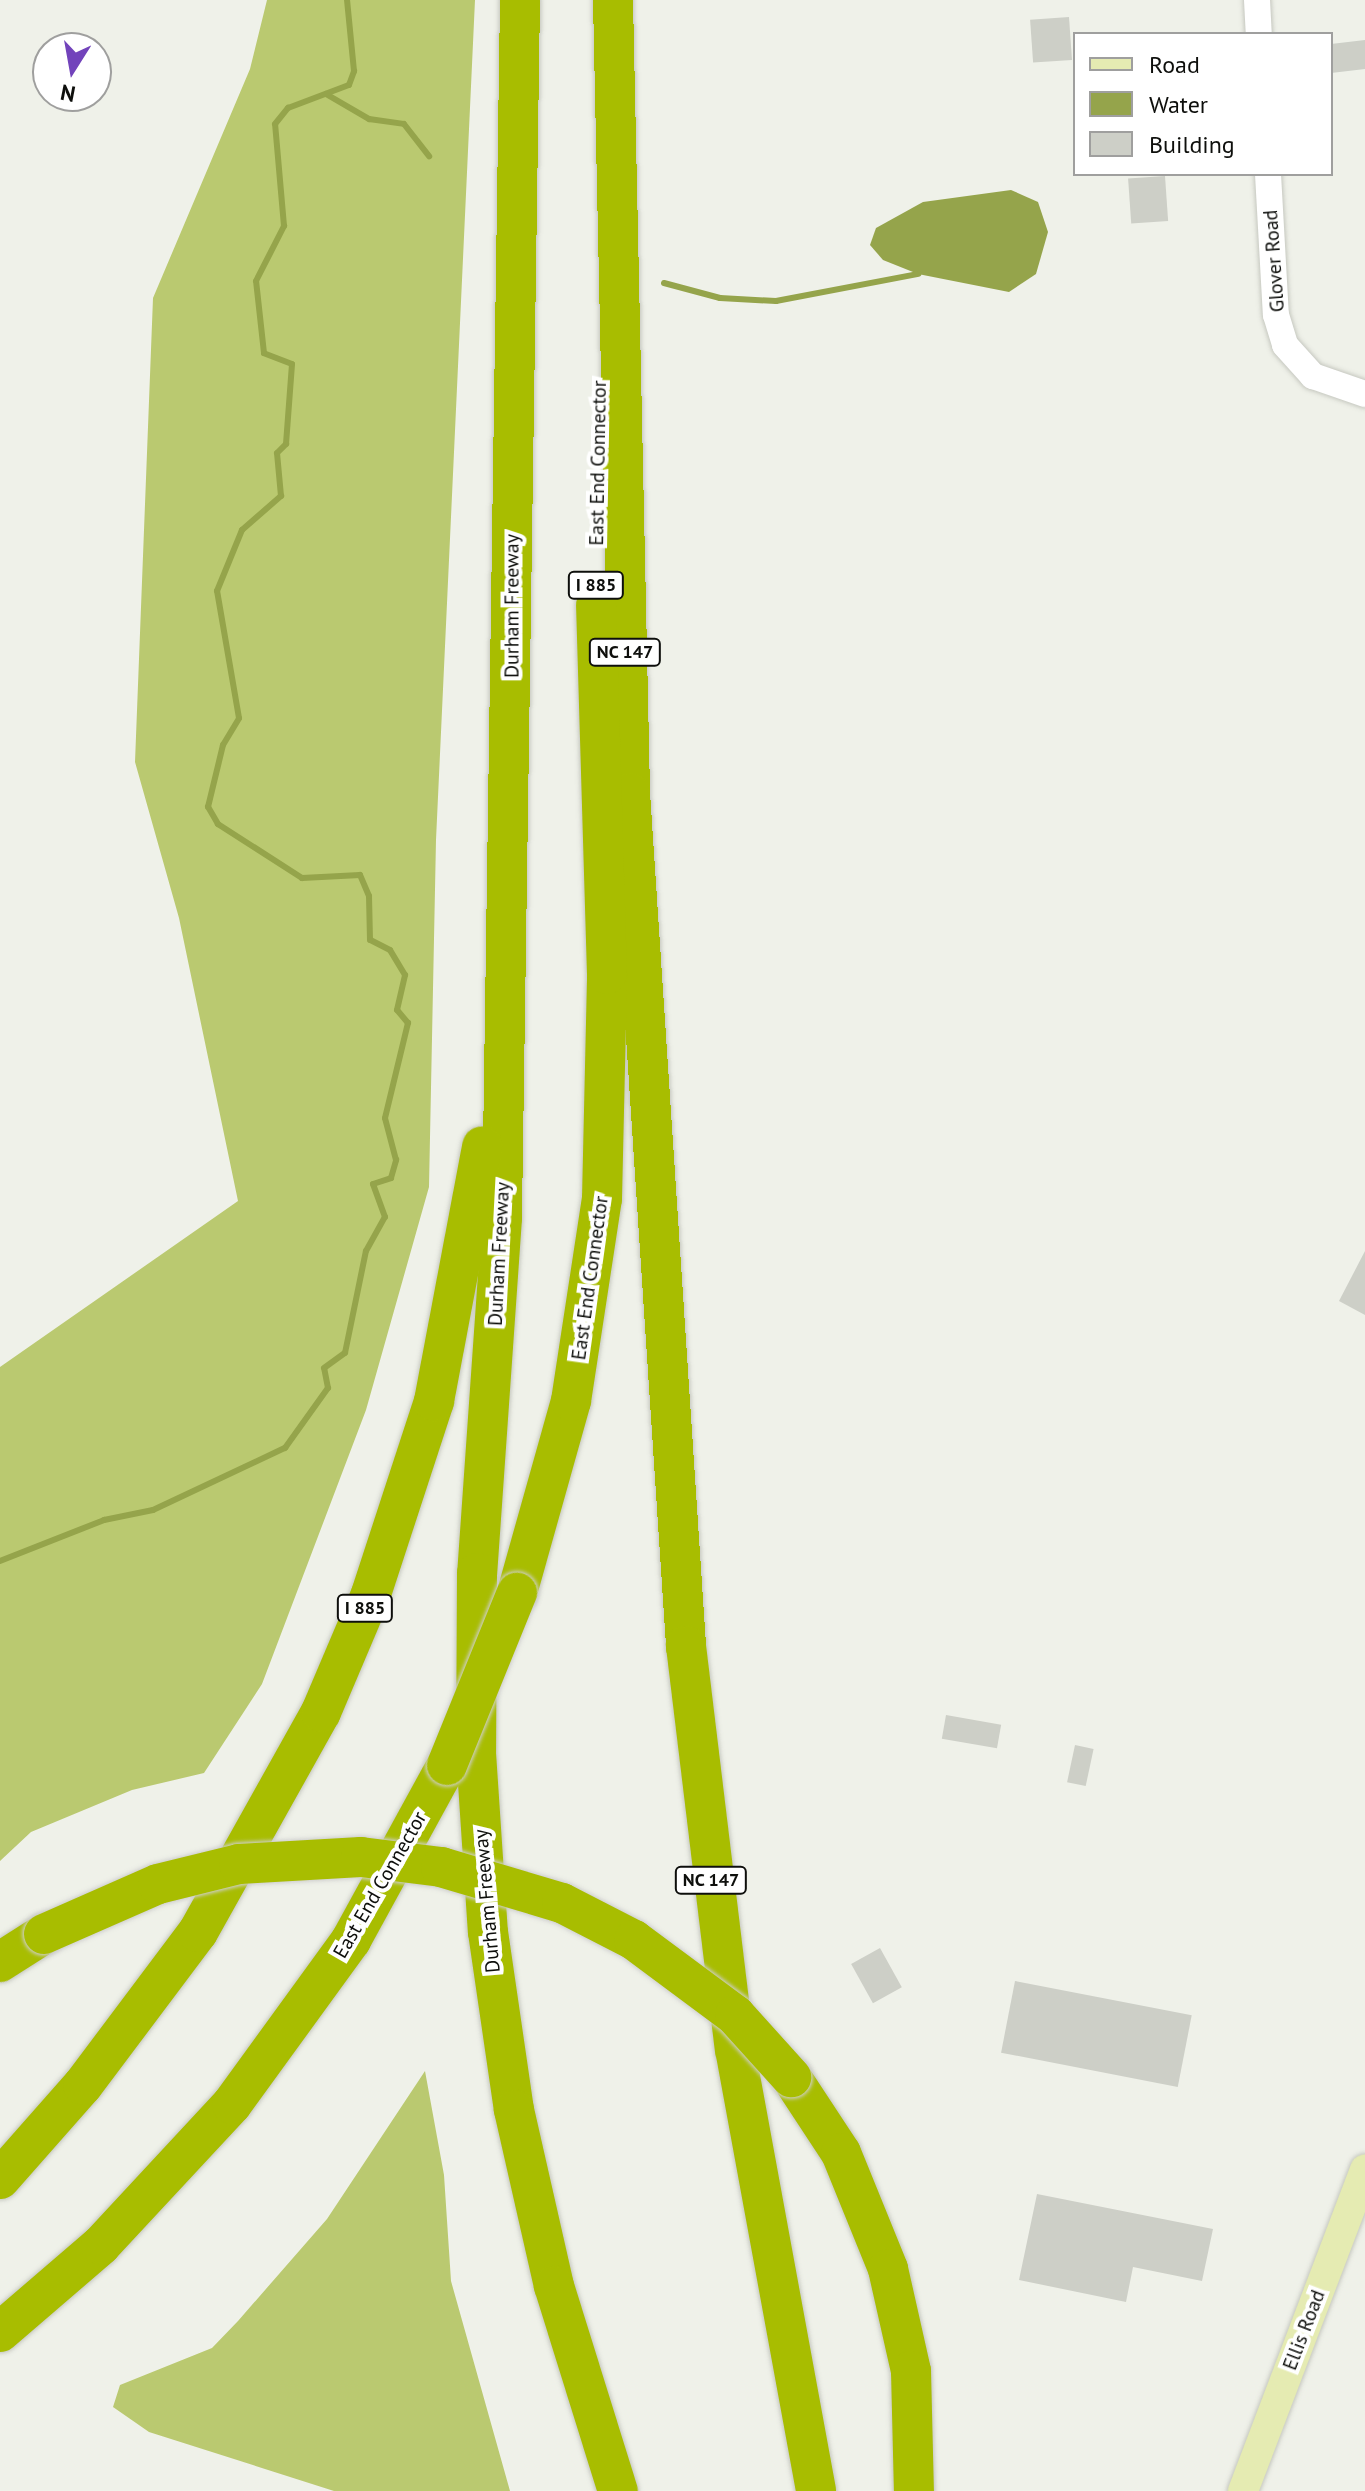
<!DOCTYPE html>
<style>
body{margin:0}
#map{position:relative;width:1365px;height:2491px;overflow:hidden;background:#eff1e9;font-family:"PT Sans",sans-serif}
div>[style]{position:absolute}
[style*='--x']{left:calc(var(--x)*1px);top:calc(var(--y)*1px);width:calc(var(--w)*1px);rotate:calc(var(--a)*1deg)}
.forest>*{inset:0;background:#bac970}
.water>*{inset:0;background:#95a44b}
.stream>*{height:6px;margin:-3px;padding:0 3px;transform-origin:3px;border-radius:3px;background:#95a44b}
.building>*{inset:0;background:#cdcfc7;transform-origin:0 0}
.roads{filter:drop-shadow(0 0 2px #c6c8c0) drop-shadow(0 0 2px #c6c8c0)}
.tertiary>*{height:26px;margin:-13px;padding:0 13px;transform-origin:13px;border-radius:13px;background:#fff}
.secondary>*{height:30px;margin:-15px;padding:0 15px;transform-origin:15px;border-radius:15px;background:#e5ebb2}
.motorway>*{height:40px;margin:-20px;padding:0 20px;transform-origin:20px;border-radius:20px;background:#a8bd00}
.bridges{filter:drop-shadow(0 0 2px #cfcfce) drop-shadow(0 0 2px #cfcfce)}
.motorway-bridge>*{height:40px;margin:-20px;padding:0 20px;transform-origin:20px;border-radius:20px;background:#a8bd00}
span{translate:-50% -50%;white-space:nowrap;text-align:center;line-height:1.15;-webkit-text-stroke:8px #fff;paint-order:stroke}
.shield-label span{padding:2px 6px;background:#fff;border:2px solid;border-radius:6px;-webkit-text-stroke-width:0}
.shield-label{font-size:18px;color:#0e0f0c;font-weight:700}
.street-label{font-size:20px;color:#0e0f0c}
.legend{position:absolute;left:1073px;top:32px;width:260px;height:144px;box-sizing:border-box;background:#fff;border:2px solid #9f9f9e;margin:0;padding:10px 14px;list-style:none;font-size:24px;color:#0e0f0c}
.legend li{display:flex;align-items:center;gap:16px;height:40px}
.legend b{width:40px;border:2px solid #9f9f9e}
.north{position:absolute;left:32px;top:32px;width:80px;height:80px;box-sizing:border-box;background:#fff;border:2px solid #9f9f9e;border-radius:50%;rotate:191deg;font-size:22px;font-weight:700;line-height:32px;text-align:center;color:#0e0f0c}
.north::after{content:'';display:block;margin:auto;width:28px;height:36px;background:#7243bb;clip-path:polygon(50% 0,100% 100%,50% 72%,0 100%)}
</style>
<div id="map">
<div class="forest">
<div style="clip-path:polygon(267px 0,475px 0,436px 840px,429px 1187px,366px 1410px,262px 1684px,204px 1773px,132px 1790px,31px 1832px,0 1861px,0 1367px,238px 1201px,179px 918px,135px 762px,153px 298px,250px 69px)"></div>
<div style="clip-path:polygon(425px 2071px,444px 2175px,451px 2281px,510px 2491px,334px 2491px,149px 2432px,113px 2407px,120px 2385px,212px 2348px,238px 2321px,327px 2219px)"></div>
</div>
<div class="water">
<div style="clip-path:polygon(1011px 190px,1038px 202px,1048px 232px,1036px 274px,1009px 292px,918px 274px,883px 260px,870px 245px,876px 228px,923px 202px)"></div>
</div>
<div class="stream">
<div style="--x:326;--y:94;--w:50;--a:30.2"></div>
<div style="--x:369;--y:119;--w:35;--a:8"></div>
<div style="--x:404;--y:124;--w:41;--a:52"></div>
<div style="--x:664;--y:283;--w:58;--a:15"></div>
<div style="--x:720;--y:298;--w:56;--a:3.1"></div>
<div style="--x:776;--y:301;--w:145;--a:-10.8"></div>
<div style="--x:0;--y:1561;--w:112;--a:-21.5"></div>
<div style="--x:104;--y:1520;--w:50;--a:-11.5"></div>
<div style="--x:153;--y:1510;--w:146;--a:-25.2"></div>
<div style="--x:285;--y:1448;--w:74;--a:-54.4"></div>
<div style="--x:328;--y:1388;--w:20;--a:-101"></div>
<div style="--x:324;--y:1368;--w:26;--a:-36"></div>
<div style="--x:345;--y:1353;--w:104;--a:-78.4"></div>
<div style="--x:366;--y:1251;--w:39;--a:-61"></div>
<div style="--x:385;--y:1217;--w:35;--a:-110"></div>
<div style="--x:373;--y:1184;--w:19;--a:-18"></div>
<div style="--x:391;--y:1178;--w:19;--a:-74"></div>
<div style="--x:396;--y:1160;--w:43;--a:-104.7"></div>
<div style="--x:385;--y:1118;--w:98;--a:-76.4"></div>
<div style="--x:408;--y:1023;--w:17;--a:-130"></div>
<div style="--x:397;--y:1010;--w:36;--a:-77"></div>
<div style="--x:405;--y:975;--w:29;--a:-121"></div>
<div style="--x:390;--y:950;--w:22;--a:-153"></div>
<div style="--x:370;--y:940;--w:44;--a:-91.3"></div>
<div style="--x:369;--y:896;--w:23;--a:-113"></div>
<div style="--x:360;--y:875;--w:58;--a:177"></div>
<div style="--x:302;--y:878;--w:100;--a:-147.3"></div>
<div style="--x:218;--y:824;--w:20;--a:-120"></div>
<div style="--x:208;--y:807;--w:64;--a:-76.4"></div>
<div style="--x:223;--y:745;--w:31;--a:-59"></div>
<div style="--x:239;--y:718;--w:129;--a:-99.8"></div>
<div style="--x:217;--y:591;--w:66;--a:-67.7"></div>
<div style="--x:242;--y:530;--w:52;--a:-41.1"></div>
<div style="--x:281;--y:496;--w:43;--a:-95.3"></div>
<div style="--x:277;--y:453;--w:13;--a:-45"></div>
<div style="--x:286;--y:444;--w:80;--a:-85.7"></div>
<div style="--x:292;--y:364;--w:30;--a:-159"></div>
<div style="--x:264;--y:353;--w:72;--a:-96.3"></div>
<div style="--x:256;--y:281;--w:62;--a:-63"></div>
<div style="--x:284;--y:226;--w:102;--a:-95"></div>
<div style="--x:275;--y:124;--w:21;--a:-51"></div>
<div style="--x:288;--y:108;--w:65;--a:-20.7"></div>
<div style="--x:349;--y:85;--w:15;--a:-70"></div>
<div style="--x:354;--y:71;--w:71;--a:-95.6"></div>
</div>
<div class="building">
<div style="left:1069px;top:17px;width:43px;height:39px;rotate:86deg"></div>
<div style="clip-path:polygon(1365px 40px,1365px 69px,1331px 73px,1331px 44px)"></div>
<div style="left:1165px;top:176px;width:45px;height:37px;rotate:86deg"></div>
<div style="clip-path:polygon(1365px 1251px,1365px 1315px,1339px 1301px)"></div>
<div style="left:946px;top:1715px;width:56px;height:24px;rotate:10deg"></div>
<div style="left:1075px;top:1745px;width:19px;height:38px;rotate:12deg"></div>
<div style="left:880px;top:1948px;width:45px;height:33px;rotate:61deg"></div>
<div style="left:1015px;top:1981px;width:180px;height:73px;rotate:11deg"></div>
<div style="clip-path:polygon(1037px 2194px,1213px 2229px,1202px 2281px,1133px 2267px,1126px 2302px,1019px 2280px)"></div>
</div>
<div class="roads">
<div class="tertiary">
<div style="--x:1257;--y:0;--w:34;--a:87"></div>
<div style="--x:1268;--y:174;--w:141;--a:86.8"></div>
<div style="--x:1276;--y:315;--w:31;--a:73"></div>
<div style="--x:1285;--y:345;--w:42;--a:47.9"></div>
<div style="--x:1313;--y:376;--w:55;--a:19.1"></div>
</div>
<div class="secondary">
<div style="--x:1243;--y:2491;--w:344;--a:-69.2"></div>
</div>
<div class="motorway">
<div style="--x:520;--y:0;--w:1218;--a:90.85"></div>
<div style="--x:502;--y:1218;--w:356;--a:94"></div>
<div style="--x:477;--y:1573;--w:180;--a:90.3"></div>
<div style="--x:476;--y:1753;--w:179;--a:86.2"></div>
<div style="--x:488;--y:1932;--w:180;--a:81.7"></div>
<div style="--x:514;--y:2110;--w:180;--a:77.2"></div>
<div style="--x:554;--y:2286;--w:215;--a:72.7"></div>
<div style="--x:613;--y:0;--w:793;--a:88.77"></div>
<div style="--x:630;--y:793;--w:855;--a:86.24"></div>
<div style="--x:686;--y:1646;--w:406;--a:83.1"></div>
<div style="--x:735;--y:2049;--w:449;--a:79.6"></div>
<div style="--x:517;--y:1593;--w:199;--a:-74.3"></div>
<div style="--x:571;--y:1401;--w:204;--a:-81.3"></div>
<div style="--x:602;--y:1199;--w:225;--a:-88.7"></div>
<div style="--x:607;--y:974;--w:369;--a:-91.7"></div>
<div style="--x:0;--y:1962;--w:52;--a:-32.5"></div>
<div style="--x:791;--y:2077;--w:91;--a:56.7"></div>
<div style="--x:841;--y:2153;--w:125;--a:67.9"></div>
<div style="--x:888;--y:2269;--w:105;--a:77.3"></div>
<div style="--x:911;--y:2371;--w:120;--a:88.6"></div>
<div style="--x:0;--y:2179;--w:125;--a:-48.6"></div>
<div style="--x:83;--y:2085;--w:191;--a:-53.1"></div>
<div style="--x:198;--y:1932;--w:252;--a:-60.8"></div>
<div style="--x:321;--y:1712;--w:128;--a:-67"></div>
<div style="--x:371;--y:1594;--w:203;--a:-71.9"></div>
<div style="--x:434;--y:1401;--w:259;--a:-79.3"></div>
<div style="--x:0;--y:2332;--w:133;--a:-40.7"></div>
<div style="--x:101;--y:2245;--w:192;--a:-47.1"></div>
<div style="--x:232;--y:2104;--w:203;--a:-54"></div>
<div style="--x:351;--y:1940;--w:200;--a:-61.3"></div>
</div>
</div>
<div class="bridges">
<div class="motorway-bridge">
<div style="--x:447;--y:1765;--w:186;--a:-67.9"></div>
<div style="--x:44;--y:1934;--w:124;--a:-23.7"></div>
<div style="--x:158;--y:1884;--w:83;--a:-13.9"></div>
<div style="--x:239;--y:1864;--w:122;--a:-3.3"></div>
<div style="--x:361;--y:1857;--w:81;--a:7.1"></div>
<div style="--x:441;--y:1867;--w:126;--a:16.6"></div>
<div style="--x:562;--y:1903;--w:81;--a:27.2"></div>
<div style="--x:634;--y:1940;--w:126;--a:36.6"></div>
<div style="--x:735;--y:2015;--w:84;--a:47.9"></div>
</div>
</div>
<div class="shield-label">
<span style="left:596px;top:585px">I 885</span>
<span style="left:625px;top:652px">NC 147</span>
<span style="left:365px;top:1608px">I 885</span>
<span style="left:711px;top:1880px">NC 147</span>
</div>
<div class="street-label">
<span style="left:1274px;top:261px;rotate:-94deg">Glover Road</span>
<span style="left:598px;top:463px;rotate:-89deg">East End Connector</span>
<span style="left:512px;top:606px;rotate:-90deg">Durham Freeway</span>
<span style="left:499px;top:1254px;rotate:-87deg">Durham Freeway</span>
<span style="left:590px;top:1278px;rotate:-82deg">East End Connector</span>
<span style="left:380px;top:1885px;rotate:-60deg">East End Connector</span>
<span style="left:487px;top:1901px;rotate:-95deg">Durham Freeway</span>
<span style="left:1304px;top:2330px;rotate:-69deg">Ellis Road</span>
</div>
<ul class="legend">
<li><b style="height:10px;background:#e5ebb2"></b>Road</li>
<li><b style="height:22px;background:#95a44b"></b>Water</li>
<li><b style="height:22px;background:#cdcfc7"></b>Building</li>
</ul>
<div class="north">N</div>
</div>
